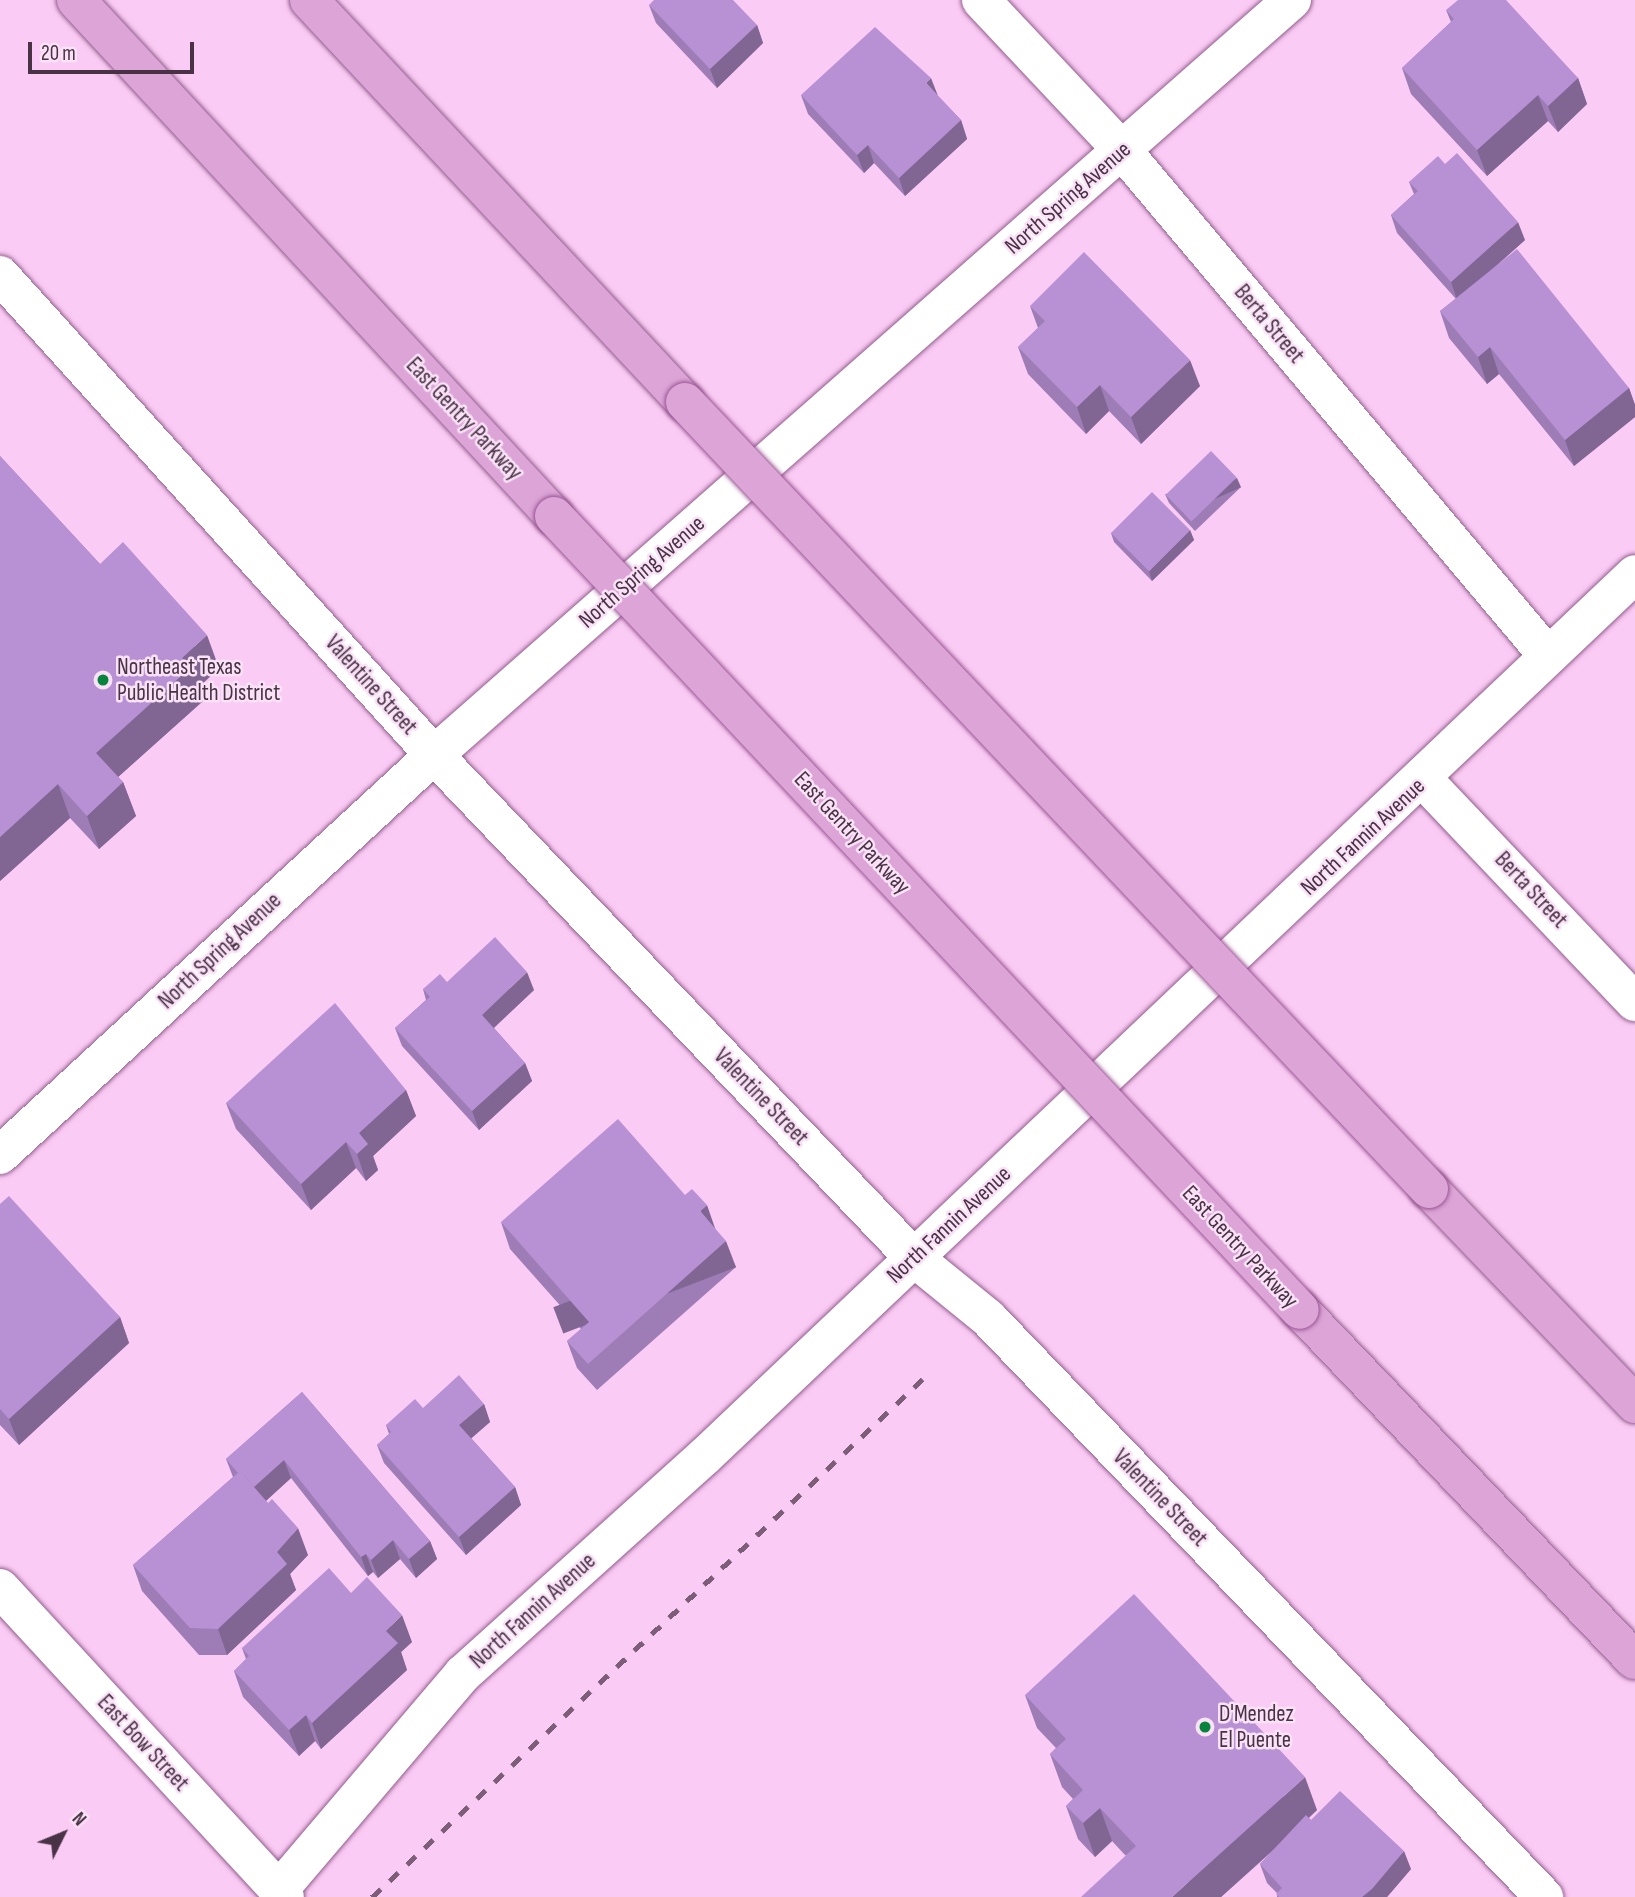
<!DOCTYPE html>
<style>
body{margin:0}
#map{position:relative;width:1635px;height:1897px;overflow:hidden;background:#facbf4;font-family:"Sofia Sans Condensed",sans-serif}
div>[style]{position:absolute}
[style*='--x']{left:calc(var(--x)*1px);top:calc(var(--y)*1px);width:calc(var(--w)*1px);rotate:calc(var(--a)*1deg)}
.roads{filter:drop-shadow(0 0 2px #925d8d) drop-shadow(0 0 2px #925d8d)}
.street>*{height:38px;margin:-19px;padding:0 19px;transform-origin:19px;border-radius:19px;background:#fff}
.primary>*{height:38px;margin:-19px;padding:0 19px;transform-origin:19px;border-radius:19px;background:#dca4d7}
.rail>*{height:5px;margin-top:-2.5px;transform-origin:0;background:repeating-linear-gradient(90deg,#7c5e79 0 12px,transparent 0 24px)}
.bridges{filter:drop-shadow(0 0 2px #995493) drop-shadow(0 0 2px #995493)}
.primary-bridge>*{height:38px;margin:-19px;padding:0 19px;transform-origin:19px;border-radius:19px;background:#dca4d7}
.wall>*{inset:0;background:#9e7db6}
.shaded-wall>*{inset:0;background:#816694;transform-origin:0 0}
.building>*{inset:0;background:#b891d4;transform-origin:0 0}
.dots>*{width:19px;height:19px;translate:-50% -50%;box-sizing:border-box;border:4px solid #f9e1f6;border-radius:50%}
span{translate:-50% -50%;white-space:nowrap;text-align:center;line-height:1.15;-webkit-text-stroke:5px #f9e1f6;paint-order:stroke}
.street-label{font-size:23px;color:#493146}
.poi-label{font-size:23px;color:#493146}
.left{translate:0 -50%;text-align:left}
.north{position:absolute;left:28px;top:1799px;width:70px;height:70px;-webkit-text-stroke:5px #f9e1f6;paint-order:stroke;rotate:47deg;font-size:19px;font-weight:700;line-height:28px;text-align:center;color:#493146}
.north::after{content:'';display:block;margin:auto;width:24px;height:32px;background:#493146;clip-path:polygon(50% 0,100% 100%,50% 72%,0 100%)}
.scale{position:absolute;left:28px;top:42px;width:166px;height:32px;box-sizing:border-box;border:4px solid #493146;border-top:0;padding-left:9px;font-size:21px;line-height:24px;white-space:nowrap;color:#493146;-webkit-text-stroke:5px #f9e1f6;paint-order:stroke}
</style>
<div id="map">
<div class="roads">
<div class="street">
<div style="--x:981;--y:0;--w:206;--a:46.8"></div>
<div style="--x:1122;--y:150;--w:661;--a:49.91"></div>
<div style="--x:0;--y:275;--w:647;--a:47.88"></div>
<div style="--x:434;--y:755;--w:694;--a:46.34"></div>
<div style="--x:913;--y:1257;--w:97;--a:39.1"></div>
<div style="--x:988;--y:1318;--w:803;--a:46.16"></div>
<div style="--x:1424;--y:780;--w:306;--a:46.5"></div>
<div style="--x:0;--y:1155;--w:590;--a:-42.67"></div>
<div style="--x:434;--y:755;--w:1143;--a:-41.35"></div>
<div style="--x:0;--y:1588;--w:420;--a:47.3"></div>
<div style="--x:279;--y:1890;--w:284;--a:-49.6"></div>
<div style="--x:463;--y:1674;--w:324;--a:-42"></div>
<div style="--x:704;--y:1457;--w:1283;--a:-43.48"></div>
</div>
<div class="primary">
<div style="--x:76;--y:0;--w:703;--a:47.19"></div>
<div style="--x:309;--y:0;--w:550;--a:46.91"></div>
<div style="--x:1429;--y:1189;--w:298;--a:46.2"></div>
<div style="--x:1300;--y:1310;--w:484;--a:46.3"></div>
</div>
</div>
<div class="rail">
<div style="--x:372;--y:1897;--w:762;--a:-43.24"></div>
</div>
<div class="bridges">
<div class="primary-bridge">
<div style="--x:685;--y:402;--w:1083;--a:46.61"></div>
<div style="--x:554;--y:516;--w:1089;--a:46.79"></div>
</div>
</div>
<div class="wall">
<div style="clip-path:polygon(649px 5px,757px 25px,763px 43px,717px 88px,656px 23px)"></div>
<div style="clip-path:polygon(1446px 10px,1578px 78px,1587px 104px,1558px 132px,1548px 121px,1487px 176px,1411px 94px,1402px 68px,1451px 22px)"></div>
<div style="clip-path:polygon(801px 95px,938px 96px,961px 120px,967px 139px,905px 196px,874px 163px,864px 173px,808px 114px)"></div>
<div style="clip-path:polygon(1445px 164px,1525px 240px,1491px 271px,1629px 388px,1635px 405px,1635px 417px,1574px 466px,1499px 374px,1487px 384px,1449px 338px,1440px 311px,1456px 299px,1397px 233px,1391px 215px,1414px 194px,1409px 182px)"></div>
<div style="clip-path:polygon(1030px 306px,1200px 386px,1141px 444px,1109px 411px,1086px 434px,1028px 374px,1018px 347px,1038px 328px)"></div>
<div style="clip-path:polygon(0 456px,100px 564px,219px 668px,198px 688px,203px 701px,118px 777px,123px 782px,136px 816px,99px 849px,70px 818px,0 881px)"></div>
<div style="clip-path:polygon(1241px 487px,1195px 531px,1169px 503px,1165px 494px)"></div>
<div style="clip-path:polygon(1190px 530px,1194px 540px,1152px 581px,1114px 542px,1111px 533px)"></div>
<div style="clip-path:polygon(447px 982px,534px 990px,494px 1028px,525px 1063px,532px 1081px,479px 1130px,402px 1046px,395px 1028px,426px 1000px,423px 989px)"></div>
<div style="clip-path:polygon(406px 1090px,416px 1116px,373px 1156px,378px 1170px,366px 1181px,356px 1168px,311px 1210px,236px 1129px,226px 1103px)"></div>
<div style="clip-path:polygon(0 1204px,120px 1317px,129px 1343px,19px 1445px,0 1425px)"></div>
<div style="clip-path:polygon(501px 1222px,715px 1229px,736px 1267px,597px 1390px,577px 1368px,567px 1341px,581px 1329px,510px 1249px)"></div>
<div style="clip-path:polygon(302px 1392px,430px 1541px,437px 1559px,416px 1578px,400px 1559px,378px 1578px,373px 1572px,368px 1576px,291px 1478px,266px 1501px,308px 1555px,290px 1574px,296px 1590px,227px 1655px,199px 1655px,142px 1591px,133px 1565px,233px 1477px,226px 1459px)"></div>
<div style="clip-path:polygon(484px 1404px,490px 1422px,471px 1438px,515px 1487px,521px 1505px,466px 1555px,384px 1463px,377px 1445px,389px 1434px,386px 1425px,423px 1408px)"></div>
<div style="clip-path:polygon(351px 1593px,412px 1642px,401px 1652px,407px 1670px,321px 1749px,315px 1741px,299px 1756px,243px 1697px,234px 1671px,246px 1659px,242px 1648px)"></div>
<div style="clip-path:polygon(1025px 1695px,1317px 1810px,1309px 1818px,1311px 1820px,1411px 1869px,1387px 1897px,1277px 1897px,1277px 1893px,1267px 1883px,1260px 1864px,1276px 1848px,1221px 1897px,1125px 1855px,1112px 1841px,1095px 1857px,1078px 1839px,1066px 1806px,1073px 1799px,1062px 1787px,1050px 1754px,1056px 1748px,1037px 1728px)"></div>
</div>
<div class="shaded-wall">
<div style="clip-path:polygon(757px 25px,763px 43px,717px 88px,710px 69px)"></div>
<div style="clip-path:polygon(931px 78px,938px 96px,926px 83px)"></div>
<div style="clip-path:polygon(1578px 78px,1587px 104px,1558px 132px,1548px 106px)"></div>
<div style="clip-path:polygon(1538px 95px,1548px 121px,1487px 176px,1477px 150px)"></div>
<div style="clip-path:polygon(961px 120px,967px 139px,905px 196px,899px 178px)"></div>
<div style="clip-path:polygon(868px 145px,874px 163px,864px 173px,857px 155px)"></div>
<div style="clip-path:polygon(1518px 222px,1525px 240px,1457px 300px,1451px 282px)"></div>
<div style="clip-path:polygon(1490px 347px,1499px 374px,1487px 384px,1478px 357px)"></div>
<div style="clip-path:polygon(1190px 360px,1200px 386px,1141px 444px,1131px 417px)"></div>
<div style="clip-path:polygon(1100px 385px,1109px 411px,1086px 434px,1077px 407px)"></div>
<div style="clip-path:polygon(1629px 388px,1635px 405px,1635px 417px,1574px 466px,1565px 440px)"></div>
<div style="left:1237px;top:478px;width:10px;height:64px;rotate:66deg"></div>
<div style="clip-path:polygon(1190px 530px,1194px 540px,1152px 581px,1149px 571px)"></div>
<div style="clip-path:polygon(207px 635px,219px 668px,198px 688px,203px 701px,108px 786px,96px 753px,182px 658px)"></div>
<div style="clip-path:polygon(123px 782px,136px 816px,99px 849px,87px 816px)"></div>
<div style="clip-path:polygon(58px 784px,70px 818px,0 881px,0 837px)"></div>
<div style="clip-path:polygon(527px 972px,534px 990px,488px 1033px,482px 1015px)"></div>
<div style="clip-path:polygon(525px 1063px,532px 1081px,479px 1130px,472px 1111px)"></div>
<div style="clip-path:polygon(406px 1090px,416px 1116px,373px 1156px,378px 1170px,366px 1181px,357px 1154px,359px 1133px)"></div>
<div style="clip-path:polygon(346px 1142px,356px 1168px,311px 1210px,301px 1184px)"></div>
<div style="clip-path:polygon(707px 1205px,716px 1231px,700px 1211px)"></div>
<div style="left:726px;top:1241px;width:28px;height:185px;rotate:69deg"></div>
<div style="clip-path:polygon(120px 1317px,129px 1343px,19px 1445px,9px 1419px)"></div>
<div style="clip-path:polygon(484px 1404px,490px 1422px,466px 1443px,459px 1425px)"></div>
<div style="clip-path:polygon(284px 1460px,291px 1478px,259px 1507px,252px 1488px)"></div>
<div style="clip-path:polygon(515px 1487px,521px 1505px,466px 1555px,459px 1537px)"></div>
<div style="clip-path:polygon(298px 1528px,308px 1555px,290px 1574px,296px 1590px,227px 1655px,218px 1629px,277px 1552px)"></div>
<div style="clip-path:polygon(393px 1540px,400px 1559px,378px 1578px,371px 1560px)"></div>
<div style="clip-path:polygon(430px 1541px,437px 1559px,416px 1578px,409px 1559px)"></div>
<div style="clip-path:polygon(366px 1554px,373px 1572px,368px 1576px,361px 1557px)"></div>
<div style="clip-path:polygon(402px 1615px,412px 1642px,401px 1652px,407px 1670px,321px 1749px,312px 1723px,386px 1631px)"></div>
<div style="clip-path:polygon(306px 1715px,315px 1741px,299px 1756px,289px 1730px)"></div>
<div style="clip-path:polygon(1305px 1777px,1317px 1810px,1221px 1897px,1172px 1897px)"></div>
<div style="clip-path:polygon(1100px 1808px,1112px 1841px,1095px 1857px,1083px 1823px)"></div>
<div style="clip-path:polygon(1404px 1851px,1411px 1869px,1387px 1897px,1362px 1897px)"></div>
</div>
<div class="building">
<div style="clip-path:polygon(654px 0,733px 0,757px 25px,710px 69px,649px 5px)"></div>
<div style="clip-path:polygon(1458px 0,1506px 0,1578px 78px,1548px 106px,1538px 95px,1477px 150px,1402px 68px,1454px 19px,1446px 10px)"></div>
<div style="clip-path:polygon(875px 27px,931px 78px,926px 83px,961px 120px,899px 178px,868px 145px,857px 155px,801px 95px)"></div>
<div style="clip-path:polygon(1457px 153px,1518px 222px,1451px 282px,1391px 215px,1418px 191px,1409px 182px,1438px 156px,1445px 164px)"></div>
<div style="clip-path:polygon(1517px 249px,1629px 388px,1565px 440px,1490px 347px,1478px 357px,1440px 311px)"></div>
<div style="clip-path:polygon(1084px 252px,1190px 360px,1131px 417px,1100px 385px,1077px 407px,1018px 347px,1045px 321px,1030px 306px)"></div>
<div style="left:1211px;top:451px;width:37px;height:63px;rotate:46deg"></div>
<div style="clip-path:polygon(0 456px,100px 564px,123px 542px,207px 635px,182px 658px,190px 668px,96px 753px,123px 782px,87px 816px,58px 784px,0 837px)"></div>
<div style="left:1152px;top:492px;width:54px;height:58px;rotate:45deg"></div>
<div style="clip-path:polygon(495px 937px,527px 972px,482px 1015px,525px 1063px,472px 1111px,395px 1028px,430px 997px,423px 989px,440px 974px,447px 982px)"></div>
<div style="clip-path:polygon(335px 1003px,406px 1090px,359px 1133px,368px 1144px,357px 1154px,346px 1142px,301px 1184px,226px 1103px)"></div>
<div style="clip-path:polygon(618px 1119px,685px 1195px,692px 1189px,707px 1205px,700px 1211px,726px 1241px,588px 1364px,567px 1341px,589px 1322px,501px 1222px)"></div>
<div style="clip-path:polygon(9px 1196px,120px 1317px,9px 1419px,0 1409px,0 1204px)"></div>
<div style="clip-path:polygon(459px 1375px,484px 1404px,459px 1425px,515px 1487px,459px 1537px,377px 1445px,391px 1432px,386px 1425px,415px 1399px,423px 1408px)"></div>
<div style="clip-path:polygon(302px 1392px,430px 1541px,409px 1559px,393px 1540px,371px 1560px,366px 1554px,361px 1557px,284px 1460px,254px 1487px,240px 1471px,238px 1473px,226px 1459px)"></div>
<div style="clip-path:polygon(240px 1471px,268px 1503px,272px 1499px,298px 1528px,277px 1552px,287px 1564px,218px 1629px,190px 1628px,133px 1565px)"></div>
<div style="clip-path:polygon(329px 1568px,351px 1593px,367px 1577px,402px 1615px,386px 1631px,398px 1643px,312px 1723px,306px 1715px,289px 1730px,234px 1671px,249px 1656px,242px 1648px)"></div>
<div style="clip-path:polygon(1134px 1594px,1305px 1777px,1172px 1897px,1081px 1897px,1136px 1846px,1100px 1808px,1083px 1823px,1066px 1806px,1083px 1790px,1050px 1754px,1066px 1739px,1025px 1695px)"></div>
<div style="clip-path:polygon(1340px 1791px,1404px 1851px,1372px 1889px,1362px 1897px,1279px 1897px,1276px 1894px,1282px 1888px,1260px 1864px,1306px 1815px,1311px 1820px)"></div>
</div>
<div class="dots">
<div style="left:103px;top:680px;background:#08833d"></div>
<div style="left:1205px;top:1727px;background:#08833d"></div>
</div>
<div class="street-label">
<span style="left:1068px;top:198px;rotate:-41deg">North Spring Avenue</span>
<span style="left:1269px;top:324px;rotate:50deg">Berta Street</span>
<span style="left:464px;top:419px;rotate:47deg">East Gentry Parkway</span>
<span style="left:642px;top:572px;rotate:-41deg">North Spring Avenue</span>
<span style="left:371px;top:685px;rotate:48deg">Valentine Street</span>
<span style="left:852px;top:833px;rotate:47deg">East Gentry Parkway</span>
<span style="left:1363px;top:837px;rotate:-43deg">North Fannin Avenue</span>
<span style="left:1531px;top:890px;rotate:47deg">Berta Street</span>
<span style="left:220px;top:951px;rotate:-43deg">North Spring Avenue</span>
<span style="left:761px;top:1097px;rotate:46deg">Valentine Street</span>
<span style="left:949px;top:1225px;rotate:-43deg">North Fannin Avenue</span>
<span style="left:1240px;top:1247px;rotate:47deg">East Gentry Parkway</span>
<span style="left:1160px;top:1498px;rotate:46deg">Valentine Street</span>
<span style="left:533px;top:1611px;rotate:-42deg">North Fannin Avenue</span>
<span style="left:143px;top:1743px;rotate:47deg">East Bow Street</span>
</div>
<div class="poi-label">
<span class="left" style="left:117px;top:680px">Northeast Texas<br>Public Health District</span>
<span class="left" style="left:1219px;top:1727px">D'Mendez<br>El Puente</span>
</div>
<div class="north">N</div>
<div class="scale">20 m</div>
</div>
